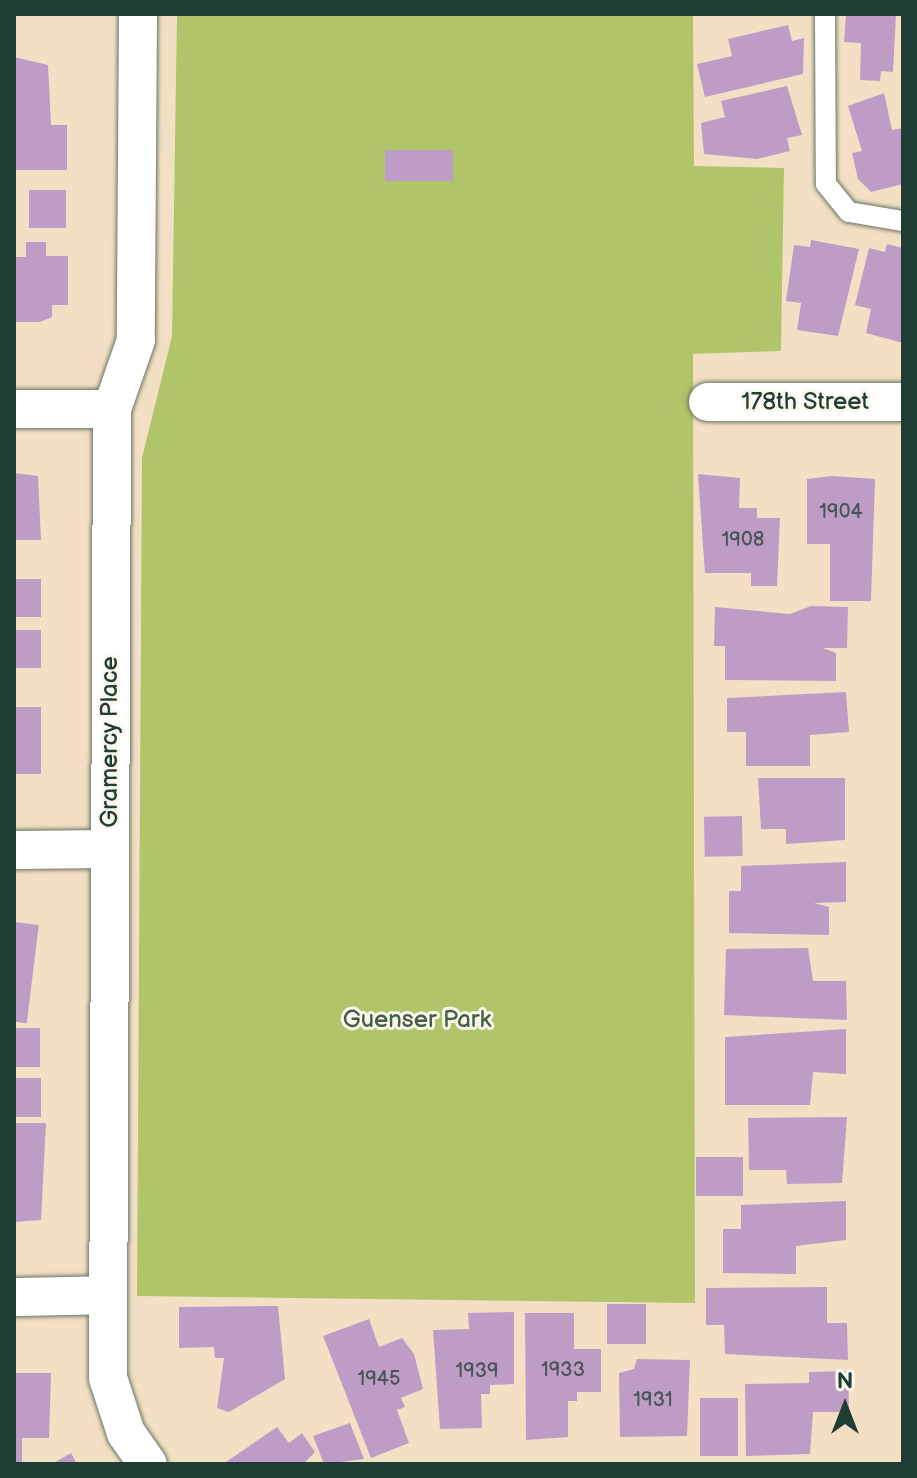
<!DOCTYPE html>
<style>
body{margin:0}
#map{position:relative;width:917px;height:1478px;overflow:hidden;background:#f3e0c4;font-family:"Balsamiq Sans",sans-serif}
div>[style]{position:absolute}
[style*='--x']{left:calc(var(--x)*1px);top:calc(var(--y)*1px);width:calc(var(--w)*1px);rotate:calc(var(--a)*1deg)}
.green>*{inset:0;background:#b0c569}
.building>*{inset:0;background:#bf9cc6;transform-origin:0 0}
.roads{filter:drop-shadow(0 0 2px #697666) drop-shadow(0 0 2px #697666)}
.lane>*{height:20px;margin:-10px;padding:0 10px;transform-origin:10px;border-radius:10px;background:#fff}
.street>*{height:38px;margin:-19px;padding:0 19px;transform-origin:19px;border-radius:19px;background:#fff}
span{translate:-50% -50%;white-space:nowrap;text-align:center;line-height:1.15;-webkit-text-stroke:6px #fbf7ec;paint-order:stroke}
.number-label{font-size:20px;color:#475558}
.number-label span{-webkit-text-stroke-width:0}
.street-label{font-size:24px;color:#1f3d34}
.park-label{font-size:24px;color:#435f41}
.frame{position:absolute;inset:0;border:16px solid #1f3d34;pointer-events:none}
.north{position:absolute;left:805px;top:1366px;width:80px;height:80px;-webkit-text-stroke:6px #fbf7ec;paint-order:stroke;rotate:0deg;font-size:22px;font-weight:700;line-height:32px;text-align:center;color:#1f3d34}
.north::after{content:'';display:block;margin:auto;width:28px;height:36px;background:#1f3d34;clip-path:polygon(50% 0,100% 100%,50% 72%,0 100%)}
</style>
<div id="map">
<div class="green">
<div style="clip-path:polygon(177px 14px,693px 14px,694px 166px,784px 168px,781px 351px,693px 354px,695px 1303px,137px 1296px,142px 458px,172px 336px)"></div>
</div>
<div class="building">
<div style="clip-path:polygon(846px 14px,896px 14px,893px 72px,881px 71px,880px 81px,860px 80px,861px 43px,844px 42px)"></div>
<div style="clip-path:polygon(788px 25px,792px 41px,804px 38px,803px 74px,705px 97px,697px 64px,732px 56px,728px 39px)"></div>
<div style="clip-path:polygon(14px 57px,48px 65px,51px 125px,67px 125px,67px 170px,14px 170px)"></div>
<div style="clip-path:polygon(787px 86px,802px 135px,787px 138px,790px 151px,757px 159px,704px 154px,701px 123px,725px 117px,721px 101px)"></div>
<div style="clip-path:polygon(884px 93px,892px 130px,903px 128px,903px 184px,871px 192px,858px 179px,852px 153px,862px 151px,848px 106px)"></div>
<div style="left:385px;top:150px;width:68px;height:31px"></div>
<div style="left:29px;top:190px;width:37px;height:38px"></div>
<div style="clip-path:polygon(811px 240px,859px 249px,838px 336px,797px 330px,801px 303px,786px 301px,794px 245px,810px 247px)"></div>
<div style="clip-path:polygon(26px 242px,46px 242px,46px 256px,68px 256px,68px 305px,52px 305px,52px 317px,40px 322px,14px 322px,14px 257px,26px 257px)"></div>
<div style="clip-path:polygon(887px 244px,903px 248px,903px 343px,866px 333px,871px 309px,855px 305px,869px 248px,885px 252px)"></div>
<div style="clip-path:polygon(14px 473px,38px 476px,41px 540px,14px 540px)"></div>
<div style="clip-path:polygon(698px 474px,740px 478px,739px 508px,757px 508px,757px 518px,780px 518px,777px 586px,751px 586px,751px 573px,705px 573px)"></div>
<div style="clip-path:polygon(832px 476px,875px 479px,871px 601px,830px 601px,830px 544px,807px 544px,807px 479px)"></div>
<div style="left:14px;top:579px;width:27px;height:38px"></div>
<div style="clip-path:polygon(811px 606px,848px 607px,847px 648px,823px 648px,836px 653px,836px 681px,725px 680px,725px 646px,714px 646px,715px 607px,790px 614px)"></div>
<div style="left:14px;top:630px;width:27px;height:38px"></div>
<div style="clip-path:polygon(846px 692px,849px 732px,810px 735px,810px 766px,746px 766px,746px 732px,727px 732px,727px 698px)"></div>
<div style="left:14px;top:707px;width:27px;height:67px"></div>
<div style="clip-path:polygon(758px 778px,845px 778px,845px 840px,786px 844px,786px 829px,761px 829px)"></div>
<div style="left:742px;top:816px;width:40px;height:38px;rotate:89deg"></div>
<div style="clip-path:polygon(846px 862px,846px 902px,814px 903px,829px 907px,829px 935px,729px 933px,729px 891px,741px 891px,741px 866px)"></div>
<div style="left:14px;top:922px;width:25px;height:99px;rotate:7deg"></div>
<div style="clip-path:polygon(808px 948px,813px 981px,846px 981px,847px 1020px,724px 1015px,726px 949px)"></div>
<div style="left:14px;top:1028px;width:26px;height:39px"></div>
<div style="clip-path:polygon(846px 1029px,846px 1074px,813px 1072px,810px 1105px,725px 1105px,725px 1037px)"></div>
<div style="left:14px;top:1078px;width:27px;height:39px"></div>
<div style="clip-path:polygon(847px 1117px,842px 1183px,787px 1184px,786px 1170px,749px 1170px,748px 1118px)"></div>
<div style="clip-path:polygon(14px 1123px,46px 1123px,41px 1220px,14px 1222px)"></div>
<div style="left:696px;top:1157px;width:47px;height:39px"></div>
<div style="clip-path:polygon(846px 1201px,846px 1240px,796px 1246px,796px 1274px,723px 1273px,723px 1229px,741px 1229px,741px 1205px)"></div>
<div style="clip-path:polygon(827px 1287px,827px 1323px,847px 1323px,848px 1360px,725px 1354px,724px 1325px,706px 1325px,706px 1288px)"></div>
<div style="left:607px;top:1304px;width:39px;height:40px"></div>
<div style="clip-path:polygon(278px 1306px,285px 1379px,229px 1412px,217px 1408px,224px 1358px,215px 1358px,214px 1347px,179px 1348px,179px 1307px)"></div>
<div style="clip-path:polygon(514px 1312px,514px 1384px,490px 1385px,490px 1394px,481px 1394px,482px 1428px,440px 1429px,433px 1330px,469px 1329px,468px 1313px)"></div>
<div style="clip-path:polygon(525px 1313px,574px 1313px,574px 1349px,601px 1349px,601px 1392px,577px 1392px,577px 1401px,568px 1401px,568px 1437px,526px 1440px)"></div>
<div style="clip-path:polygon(369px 1319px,379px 1347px,402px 1338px,414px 1354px,423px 1389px,401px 1398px,405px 1407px,397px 1410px,409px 1443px,371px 1458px,323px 1336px)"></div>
<div style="clip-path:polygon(637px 1359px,690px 1360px,687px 1436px,620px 1437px,619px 1373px,634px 1369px)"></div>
<div style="clip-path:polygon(848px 1371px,849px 1412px,813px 1412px,810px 1454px,746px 1456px,745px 1384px,809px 1383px,809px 1372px)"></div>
<div style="clip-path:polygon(14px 1373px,51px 1373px,49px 1438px,22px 1438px,22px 1464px,14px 1464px)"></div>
<div style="left:700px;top:1398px;width:38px;height:58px"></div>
<div style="clip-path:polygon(350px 1423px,364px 1459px,324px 1464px,313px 1436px)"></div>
<div style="clip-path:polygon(277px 1427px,289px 1443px,302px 1433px,315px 1452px,303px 1464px,223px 1464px)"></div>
<div style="clip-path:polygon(71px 1453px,77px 1464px,52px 1464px)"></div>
</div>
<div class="roads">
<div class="lane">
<div style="--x:825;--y:14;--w:170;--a:89.7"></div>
<div style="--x:826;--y:184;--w:36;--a:51"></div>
<div style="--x:849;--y:212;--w:55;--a:9.5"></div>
</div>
<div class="street">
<div style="--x:138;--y:14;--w:326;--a:90.4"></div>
<div style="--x:136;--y:340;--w:73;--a:109.2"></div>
<div style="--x:112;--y:409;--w:969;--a:90.24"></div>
<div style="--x:108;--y:1378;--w:58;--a:71.9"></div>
<div style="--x:126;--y:1433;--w:38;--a:55"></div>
<div style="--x:708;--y:402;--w:195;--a:0"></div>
<div style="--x:14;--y:409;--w:98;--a:0"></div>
<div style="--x:14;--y:850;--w:96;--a:-0.6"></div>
<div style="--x:14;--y:1297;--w:94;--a:-1.2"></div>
</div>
</div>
<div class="number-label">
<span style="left:841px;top:512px">1904</span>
<span style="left:743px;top:540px">1908</span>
<span style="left:563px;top:1370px">1933</span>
<span style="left:477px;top:1371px">1939</span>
<span style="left:379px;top:1379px">1945</span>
<span style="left:653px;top:1400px">1931</span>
</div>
<div class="street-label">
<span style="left:805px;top:402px">178th Street</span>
<span style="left:110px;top:742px;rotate:-90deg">Gramercy Place</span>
</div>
<div class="park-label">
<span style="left:417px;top:1020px">Guenser Park</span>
</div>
<div class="frame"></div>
<div class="north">N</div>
</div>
